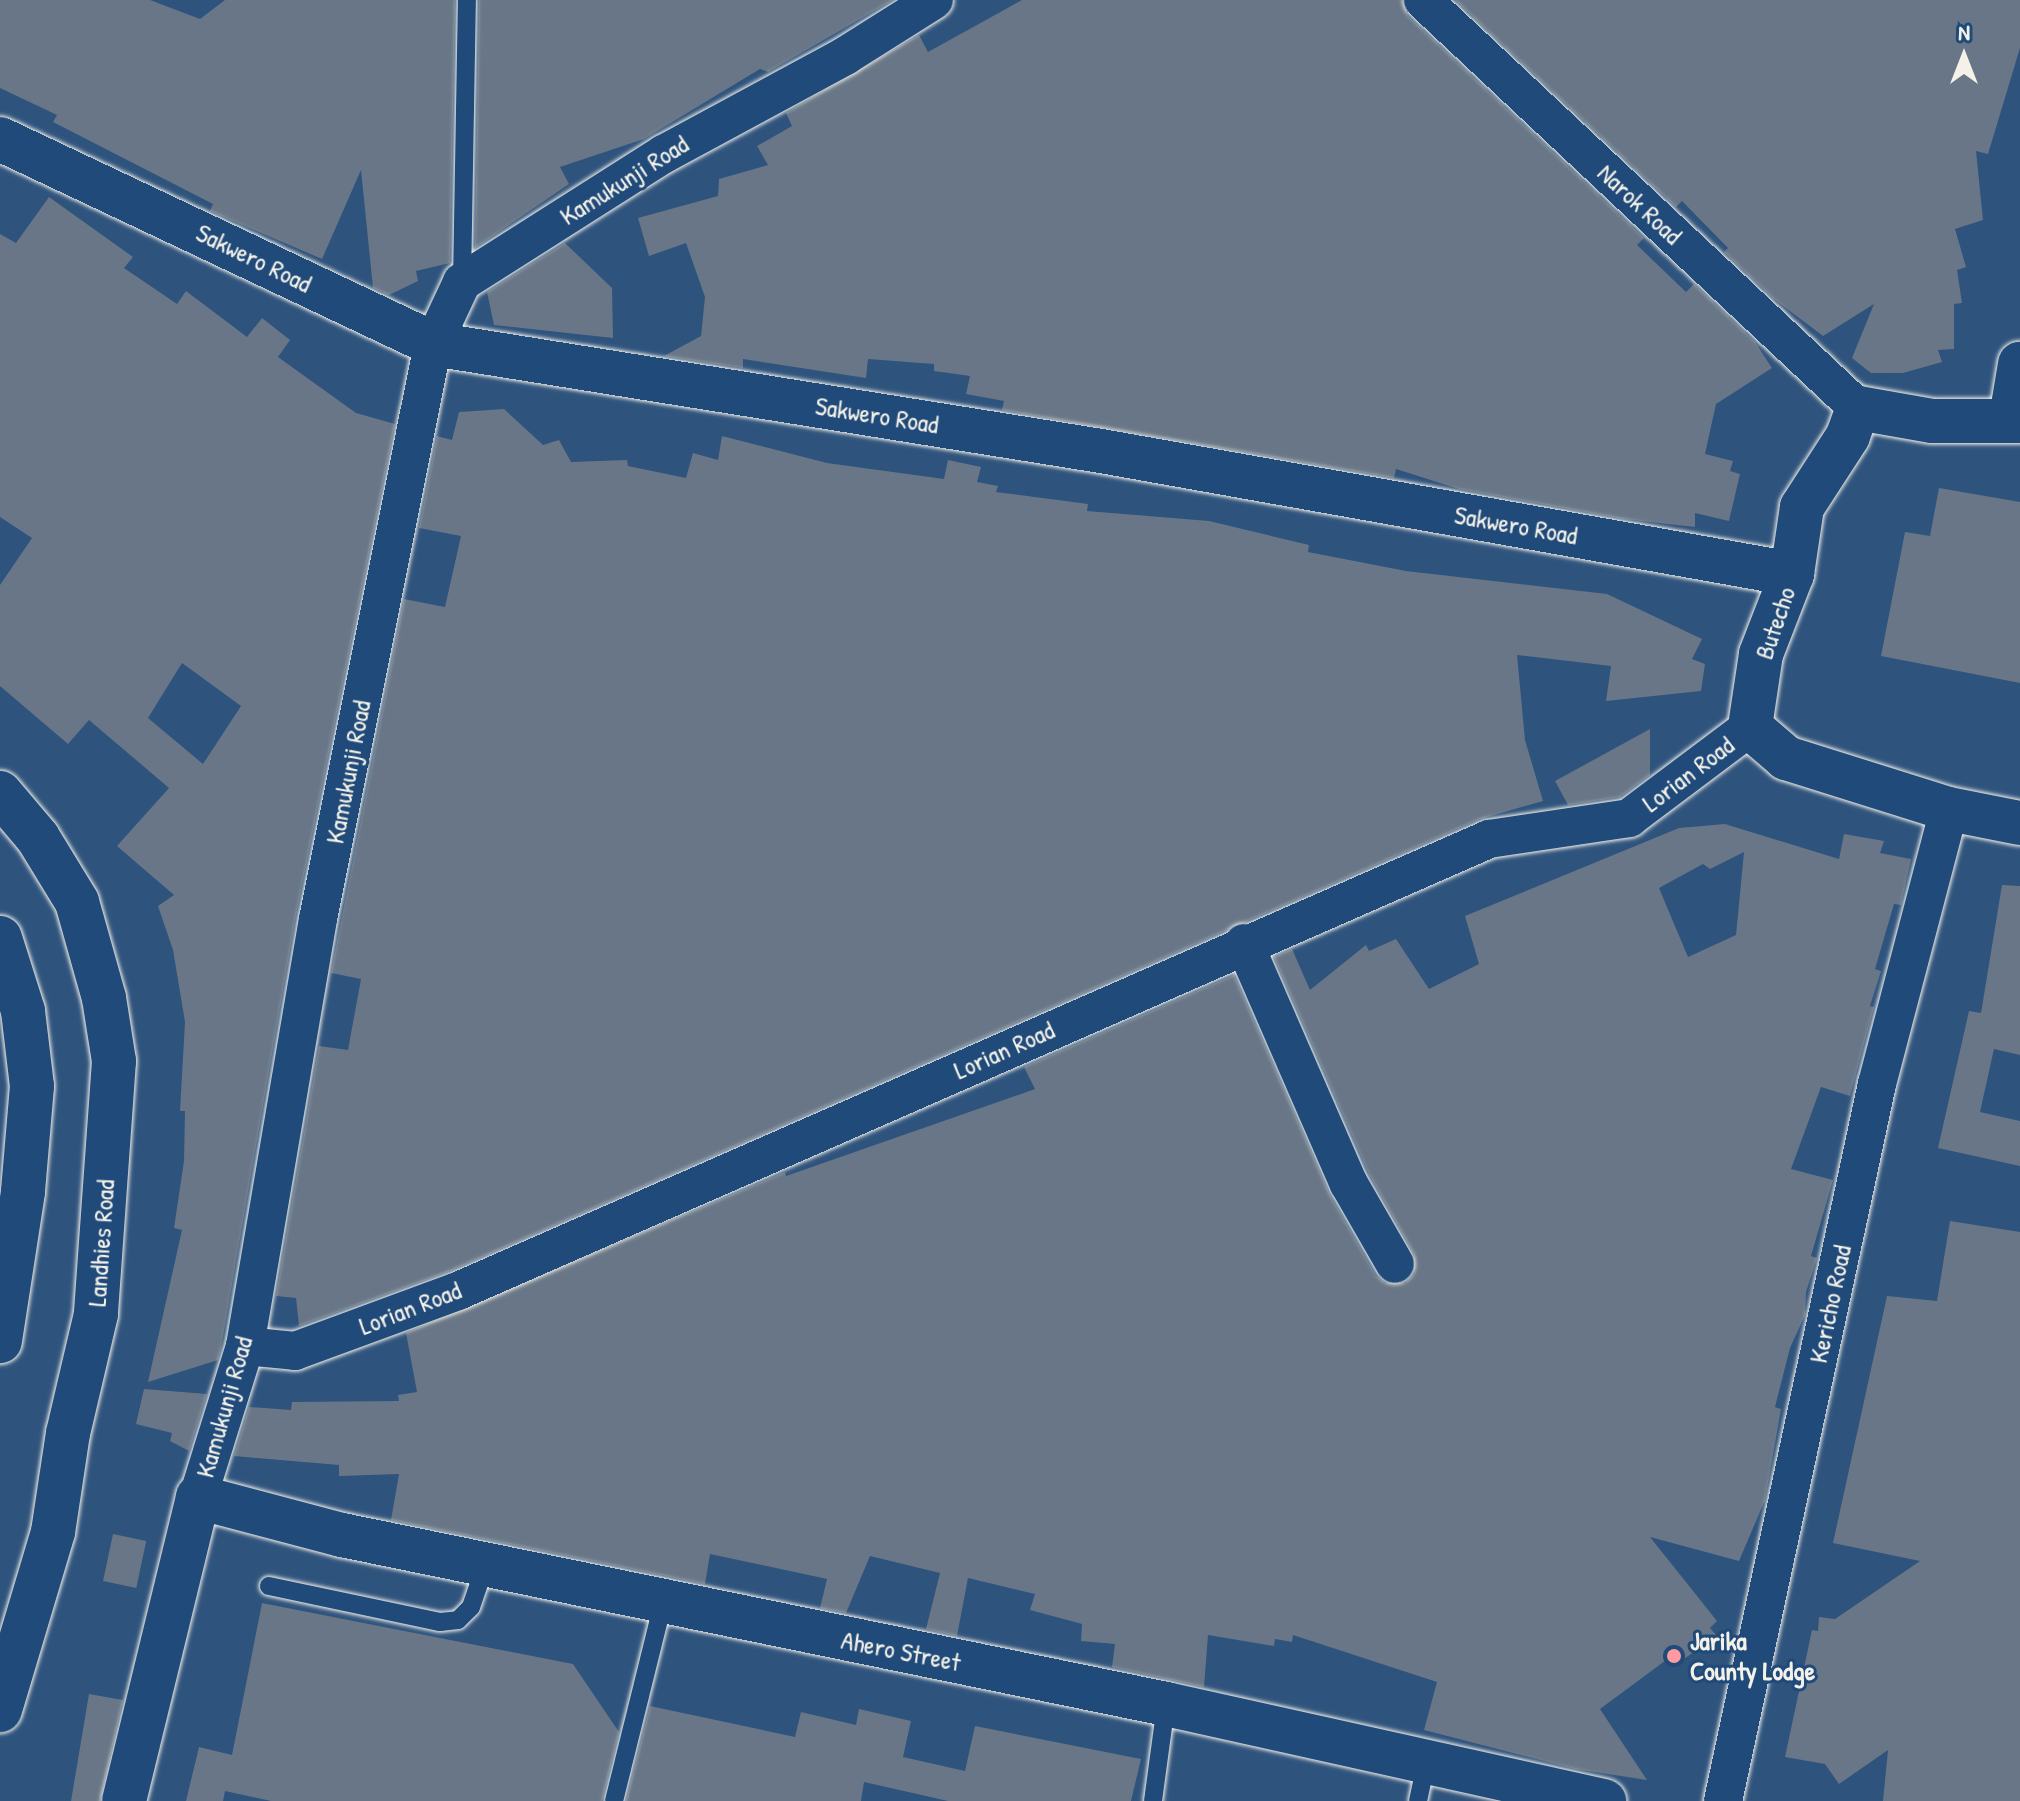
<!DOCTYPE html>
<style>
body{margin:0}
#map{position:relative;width:2020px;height:1801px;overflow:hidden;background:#2e537d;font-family:"Patrick Hand",sans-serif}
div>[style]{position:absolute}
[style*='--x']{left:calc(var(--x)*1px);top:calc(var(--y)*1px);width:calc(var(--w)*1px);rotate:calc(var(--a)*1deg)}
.building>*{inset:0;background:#687687;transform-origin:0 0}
.roads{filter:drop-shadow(0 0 2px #f4f1e8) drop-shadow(0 0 2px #f4f1e8)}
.lane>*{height:18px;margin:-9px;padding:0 9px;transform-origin:9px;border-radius:9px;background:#1f4a7a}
.street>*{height:38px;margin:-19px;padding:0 19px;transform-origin:19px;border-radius:19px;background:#1f4a7a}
.secondary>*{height:44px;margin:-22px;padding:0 22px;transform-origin:22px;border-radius:22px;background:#1f4a7a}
.dots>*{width:22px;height:22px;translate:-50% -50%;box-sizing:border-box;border:4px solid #1f4a7a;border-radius:50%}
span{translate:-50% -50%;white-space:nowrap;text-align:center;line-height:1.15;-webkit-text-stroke:6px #1f4a7a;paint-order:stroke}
.street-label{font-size:26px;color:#f4f1e8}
.poi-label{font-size:26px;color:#f4f1e8;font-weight:700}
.left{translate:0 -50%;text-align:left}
.north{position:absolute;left:1924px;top:16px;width:80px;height:80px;-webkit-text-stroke:6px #1f4a7a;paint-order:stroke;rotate:0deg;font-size:22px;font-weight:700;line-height:32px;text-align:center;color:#f4f1e8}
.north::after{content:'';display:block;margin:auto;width:28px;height:36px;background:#f4f1e8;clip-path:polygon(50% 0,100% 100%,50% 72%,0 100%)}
</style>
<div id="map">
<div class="building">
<div style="clip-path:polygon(0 0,150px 0,200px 19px,225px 0,455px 0,450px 263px,416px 271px,418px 281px,389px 295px,373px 288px,361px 170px,322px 259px,210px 211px,213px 204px,53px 122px,57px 115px,0 88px)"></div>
<div style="clip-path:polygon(479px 0,893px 0,768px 72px,760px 69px,644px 139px,560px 167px,569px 184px,475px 248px)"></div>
<div style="clip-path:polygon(1022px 0,1402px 0,1408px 16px,1644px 238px,1637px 245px,1686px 292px,1694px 284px,1755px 342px,1772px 368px,1716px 404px,1705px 454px,1733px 461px,1730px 471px,1740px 474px,1729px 521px,1695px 513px,1695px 527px,1624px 519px,1459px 489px,1396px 469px,1394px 478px,1002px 410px,1004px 401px,966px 394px,970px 376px,934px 371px,934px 364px,868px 359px,866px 378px,743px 359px,743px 368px,664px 356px,701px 336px,705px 297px,686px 243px,649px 256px,638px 218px,718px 196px,719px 179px,768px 165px,757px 146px,792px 126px,786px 113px,919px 35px,928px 52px)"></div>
<div style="clip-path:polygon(1455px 0,2020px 0,2020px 48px,1988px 154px,1976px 151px,1983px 220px,1955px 229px,1966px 267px,1957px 270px,1962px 303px,1954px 304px,1954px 349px,1938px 350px,1942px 362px,1903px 373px,1871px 373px,1852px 358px,1874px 304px,1823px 336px,1774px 299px,1724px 252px,1728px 248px,1682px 201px,1676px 207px)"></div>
<div style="clip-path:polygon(evenodd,49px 197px,133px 257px,124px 268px,177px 304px,186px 291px,247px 337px,262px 318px,290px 340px,278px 357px,356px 413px,395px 424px,296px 915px,221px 1348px,218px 1360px,148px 1382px,182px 1230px,174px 1228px,184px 1161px,185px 1111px,180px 1111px,185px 1022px,173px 950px,158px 906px,174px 895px,117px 846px,169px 788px,89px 720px,68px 744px,0 686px,0 585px,32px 538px,0 517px,0 234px,16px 243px,49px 197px,182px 663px,241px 706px,203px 764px,148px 718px,182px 663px)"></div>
<div style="clip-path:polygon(565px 243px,612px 288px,613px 338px,494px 325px,487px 292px)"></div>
<div style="clip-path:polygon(504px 409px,543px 445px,559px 440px,571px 462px,627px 460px,628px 466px,686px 478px,693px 453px,718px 460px,722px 436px,827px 463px,944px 479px,948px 460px,981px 467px,977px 482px,998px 486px,996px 492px,1088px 504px,1087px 511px,1209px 521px,1309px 545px,1308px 552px,1406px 571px,1607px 594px,1702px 639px,1692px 659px,1705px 664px,1701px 691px,1606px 701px,1611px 666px,1517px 655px,1525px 740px,1543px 801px,1480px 819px,450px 1271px,299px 1326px,296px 1298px,276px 1296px,319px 1046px,348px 1050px,361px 979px,331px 973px,404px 599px,445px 607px,461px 536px,419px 528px,437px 436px,452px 440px,459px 412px)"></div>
<div style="clip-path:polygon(1939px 488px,2020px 502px,2020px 683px,1881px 656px,1905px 532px,1930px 536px)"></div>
<div style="clip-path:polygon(1650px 729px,1650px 775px,1620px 797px,1568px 805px,1555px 781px)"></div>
<div style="clip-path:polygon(evenodd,1725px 824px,1839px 859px,1844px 834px,1884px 841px,1880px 853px,1911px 859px,1901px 905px,1894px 904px,1875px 969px,1881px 971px,1870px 1006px,1874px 1007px,1850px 1096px,1821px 1087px,1791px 1169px,1833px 1180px,1811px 1256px,1817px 1258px,1806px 1292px,1805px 1315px,1790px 1348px,1775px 1407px,1781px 1409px,1765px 1500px,1739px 1561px,1650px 1537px,1717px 1621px,1710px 1628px,1717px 1636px,1678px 1663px,1673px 1655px,1600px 1709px,1647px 1780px,1575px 1769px,1424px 1730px,1437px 1682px,1293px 1635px,1292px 1642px,1275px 1639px,1274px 1646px,1208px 1635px,1204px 1687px,1112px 1667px,1115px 1644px,1081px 1641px,1082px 1624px,1030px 1610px,1035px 1594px,968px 1578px,957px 1636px,926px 1629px,940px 1573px,870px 1556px,846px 1613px,820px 1608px,827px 1579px,710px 1554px,705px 1584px,391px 1520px,399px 1474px,339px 1476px,339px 1465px,234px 1456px,249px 1407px,291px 1410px,292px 1402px,399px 1401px,398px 1395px,417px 1392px,406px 1333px,785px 1172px,786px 1176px,1035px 1089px,1024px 1067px,1234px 975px,1330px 1195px,1376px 1276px,1385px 1283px,1405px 1283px,1414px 1274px,1414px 1254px,1369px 1174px,1274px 957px,1292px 949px,1310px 990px,1366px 945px,1369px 951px,1396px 939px,1429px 989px,1479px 964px,1465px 916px,1679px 828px,1725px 824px,1744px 852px,1736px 935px,1688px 957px,1659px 888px,1703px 864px,1710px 869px,1744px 852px)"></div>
<div style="clip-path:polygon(2002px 885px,2020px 886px,2020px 1055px,1994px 1049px,1980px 1112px,2020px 1121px,2020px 1166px,1938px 1148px,1969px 1011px,1981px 1013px)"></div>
<div style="clip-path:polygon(1950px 1221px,2020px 1232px,2020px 1801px,1883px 1801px,1888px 1750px,1839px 1784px,1825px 1764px,1785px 1757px,1812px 1630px,1818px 1631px,1819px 1617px,1835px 1619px,1920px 1561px,1833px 1543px,1887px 1296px,1937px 1301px)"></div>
<div style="clip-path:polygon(144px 1389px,207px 1394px,189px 1451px,170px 1441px,172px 1433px,136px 1424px)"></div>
<div style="left:113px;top:1534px;width:34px;height:48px;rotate:12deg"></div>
<div style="clip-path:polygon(262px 1603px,573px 1664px,619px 1732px,602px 1801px,271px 1801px,225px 1791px,223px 1801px,186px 1801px,199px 1747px,232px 1755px)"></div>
<div style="clip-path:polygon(89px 1694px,123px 1700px,100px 1801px,71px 1801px)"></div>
<div style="clip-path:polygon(650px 1706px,795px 1737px,801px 1712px,856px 1725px,859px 1709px,911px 1721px,903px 1757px,965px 1771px,975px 1726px,1141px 1759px,1131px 1801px,948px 1801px,864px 1782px,861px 1801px,626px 1801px)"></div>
</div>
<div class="roads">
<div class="lane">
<div style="--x:462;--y:281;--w:281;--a:-89"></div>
<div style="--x:269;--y:1586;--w:175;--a:11.9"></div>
<div style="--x:440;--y:1622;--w:18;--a:-6"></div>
<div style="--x:458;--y:1620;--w:18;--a:-45"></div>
<div style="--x:471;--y:1607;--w:43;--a:-71.1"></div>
<div style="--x:614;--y:1801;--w:204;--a:-76.1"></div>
<div style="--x:1153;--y:1801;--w:97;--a:-82.3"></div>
<div style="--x:1418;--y:1801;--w:40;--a:-78"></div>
</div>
<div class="street">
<div style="--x:1423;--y:0;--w:596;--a:43.17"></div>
<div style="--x:1244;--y:943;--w:263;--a:66.5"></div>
<div style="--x:1349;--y:1184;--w:92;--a:60.1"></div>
<div style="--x:245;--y:1346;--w:50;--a:5.7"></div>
<div style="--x:295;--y:1351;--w:174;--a:-20.2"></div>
<div style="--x:458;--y:1291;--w:1126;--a:-23.67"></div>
<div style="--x:1489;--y:839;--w:142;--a:-8.5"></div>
<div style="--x:1629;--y:818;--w:151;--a:-36.9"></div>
<div style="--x:198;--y:1497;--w:158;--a:-72.7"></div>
<div style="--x:245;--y:1346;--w:433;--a:-80.3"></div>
<div style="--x:318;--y:919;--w:586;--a:-78.69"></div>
<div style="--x:433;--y:344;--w:68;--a:-64.9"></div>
<div style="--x:462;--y:282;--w:239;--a:-32.4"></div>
<div style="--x:664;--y:154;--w:206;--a:-28.4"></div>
<div style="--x:845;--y:56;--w:105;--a:-32.2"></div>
<div style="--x:1723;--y:1801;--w:733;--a:-77.88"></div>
<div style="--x:1877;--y:1084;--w:284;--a:-75.3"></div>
</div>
<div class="secondary">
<div style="--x:0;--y:139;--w:479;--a:25.3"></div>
<div style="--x:433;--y:344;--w:677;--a:9.1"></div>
<div style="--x:1101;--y:451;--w:702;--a:10.09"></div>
<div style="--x:2011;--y:418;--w:55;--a:-80.5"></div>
<div style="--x:2020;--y:421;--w:88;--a:180"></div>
<div style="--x:1932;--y:421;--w:75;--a:-170"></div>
<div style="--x:1858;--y:408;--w:30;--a:110"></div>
<div style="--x:1848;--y:436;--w:85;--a:122.9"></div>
<div style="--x:1802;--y:507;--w:68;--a:98.5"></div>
<div style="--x:1792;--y:574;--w:86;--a:111.2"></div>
<div style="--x:1761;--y:654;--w:74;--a:98.6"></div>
<div style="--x:1750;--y:727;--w:48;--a:40.7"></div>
<div style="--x:1786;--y:758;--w:171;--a:17.4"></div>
<div style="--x:1949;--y:809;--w:72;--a:11.2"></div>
<div style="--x:0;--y:793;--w:59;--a:49.8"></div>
<div style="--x:38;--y:838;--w:75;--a:58.6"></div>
<div style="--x:77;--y:902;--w:100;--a:74.3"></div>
<div style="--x:104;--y:998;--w:64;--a:81"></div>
<div style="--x:114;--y:1061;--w:254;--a:94.1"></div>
<div style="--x:96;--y:1314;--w:122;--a:103.2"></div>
<div style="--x:68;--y:1433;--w:100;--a:98.6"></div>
<div style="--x:53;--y:1532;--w:186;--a:106.6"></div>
<div style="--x:0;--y:938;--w:77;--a:72.5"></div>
<div style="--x:23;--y:1011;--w:76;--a:83.2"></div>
<div style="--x:32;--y:1086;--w:106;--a:94.9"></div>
<div style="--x:23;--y:1192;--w:151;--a:98.8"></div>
<div style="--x:124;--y:1801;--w:313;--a:-76.3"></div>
<div style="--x:198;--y:1497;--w:149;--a:14.8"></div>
<div style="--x:342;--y:1535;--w:841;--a:11.59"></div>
<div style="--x:1166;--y:1704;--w:449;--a:12.5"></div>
</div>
</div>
<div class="dots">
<div style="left:1674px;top:1656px;background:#ff9aa2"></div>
</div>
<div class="street-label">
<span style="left:624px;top:180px;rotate:-32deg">Kamukunji Road</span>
<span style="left:1640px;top:204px;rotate:43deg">Narok Road</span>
<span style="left:254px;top:258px;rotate:26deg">Sakwero Road</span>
<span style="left:877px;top:415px;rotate:9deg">Sakwero Road</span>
<span style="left:1516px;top:525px;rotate:10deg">Sakwero Road</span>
<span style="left:1775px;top:623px;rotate:-71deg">Butecho</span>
<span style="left:348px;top:772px;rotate:-79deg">Kamukunji Road</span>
<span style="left:1688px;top:774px;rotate:-37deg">Lorian Road</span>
<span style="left:1004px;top:1050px;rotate:-24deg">Lorian Road</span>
<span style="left:101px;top:1243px;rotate:-86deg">Landhies Road</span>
<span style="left:1830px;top:1304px;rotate:-78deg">Kericho Road</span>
<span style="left:410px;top:1308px;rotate:-21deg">Lorian Road</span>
<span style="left:224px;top:1407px;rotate:-74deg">Kamukunji Road</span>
<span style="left:901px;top:1651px;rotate:11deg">Ahero Street</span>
</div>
<div class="poi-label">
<span class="left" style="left:1690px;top:1656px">Jarika<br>County Lodge</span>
</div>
<div class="north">N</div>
</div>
